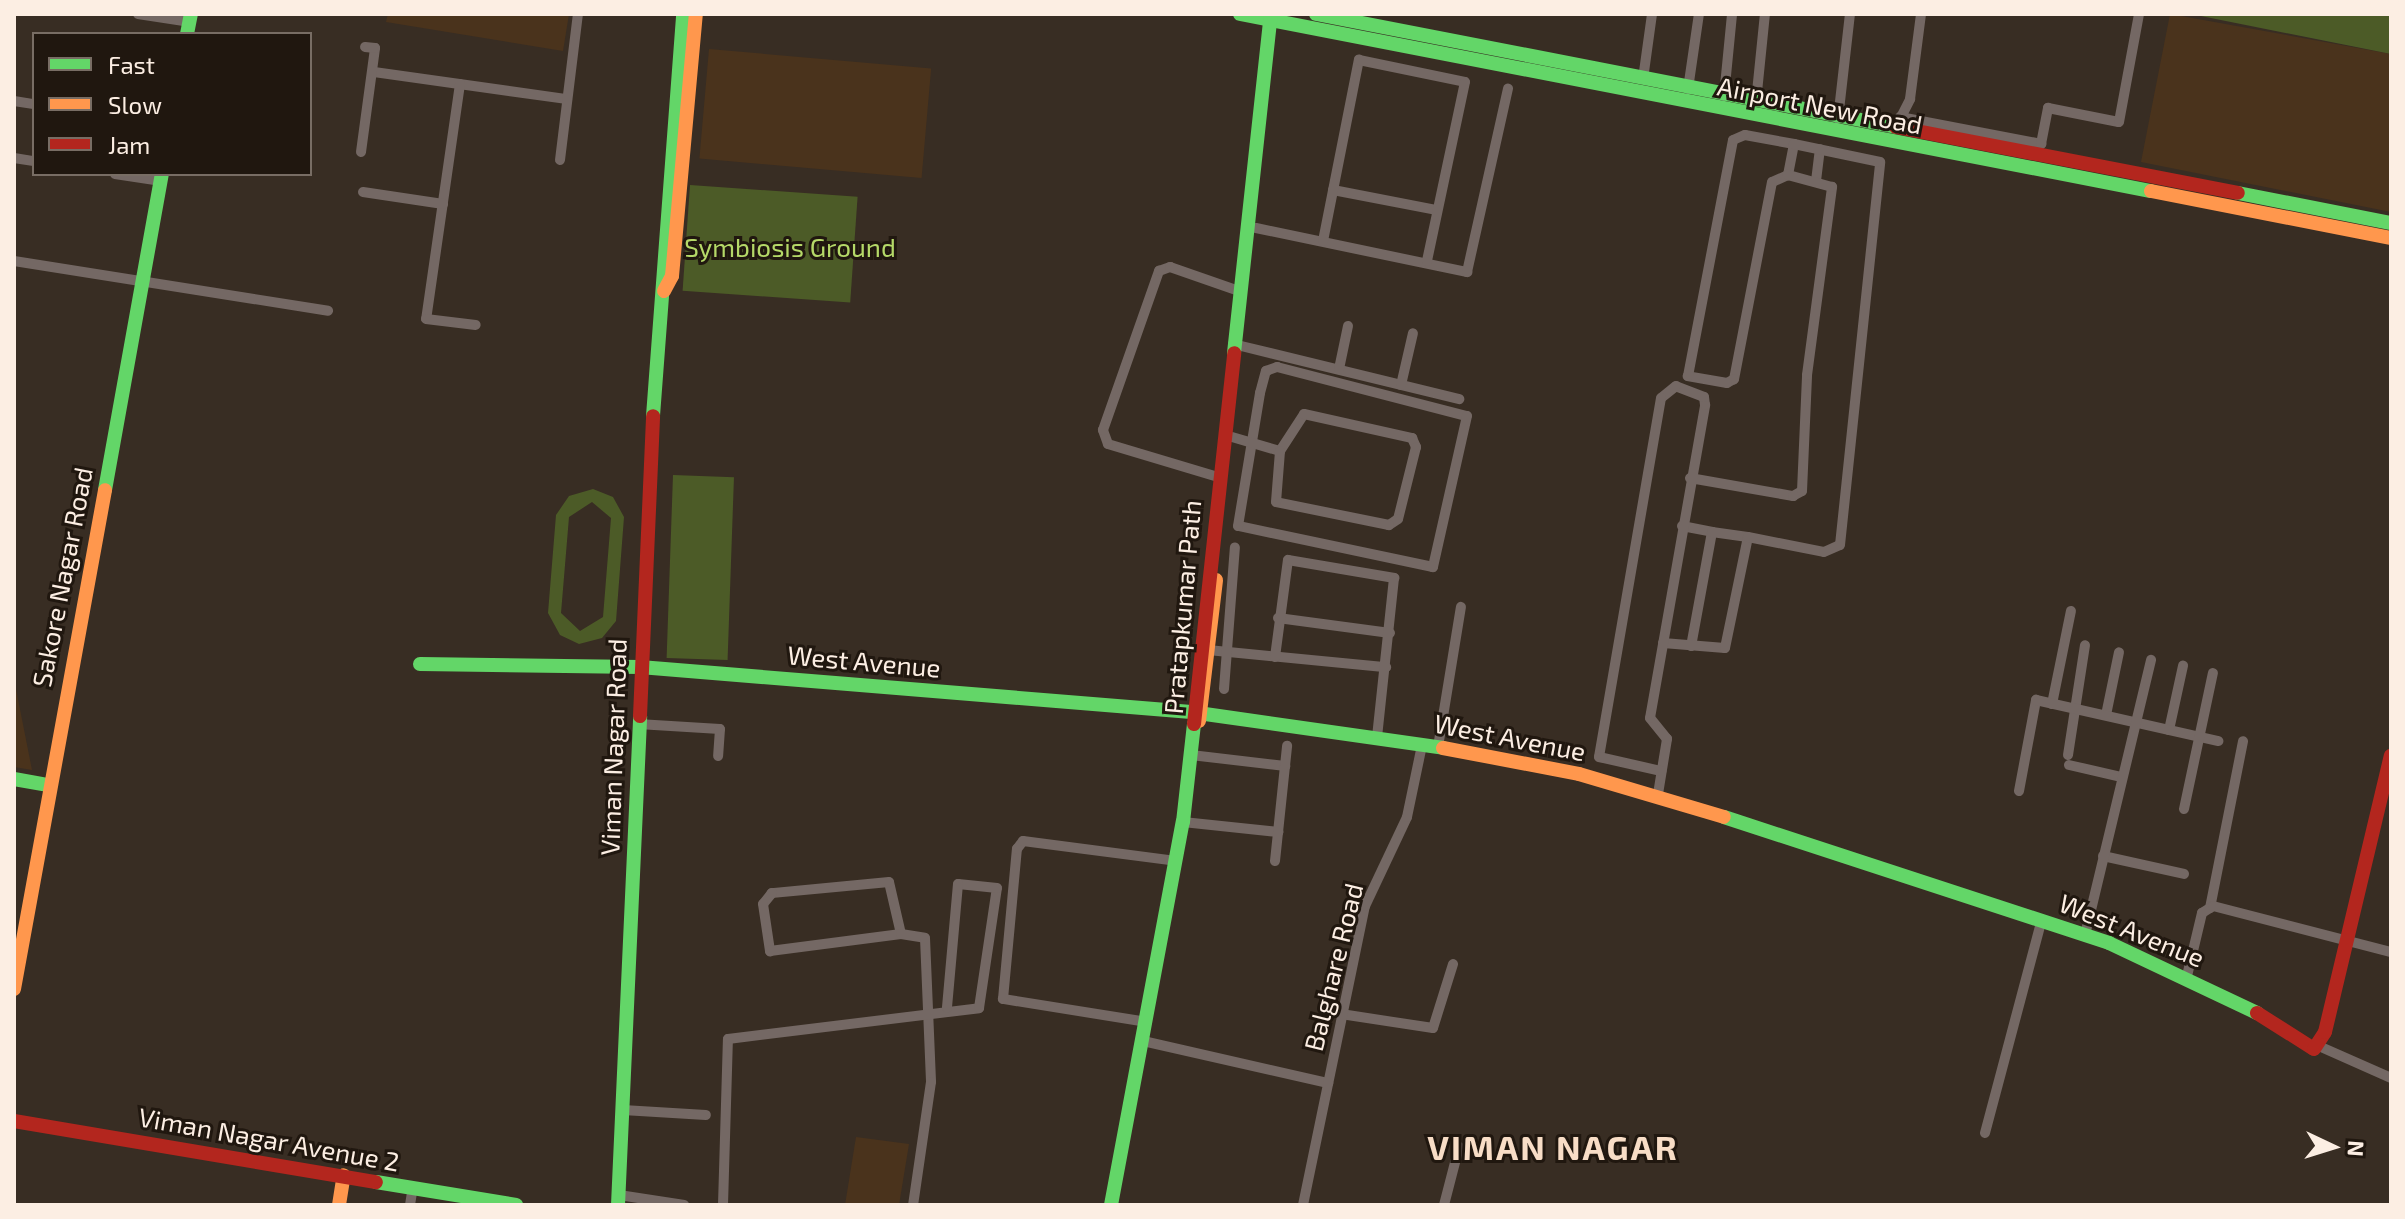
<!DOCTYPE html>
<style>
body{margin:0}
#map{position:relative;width:2405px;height:1219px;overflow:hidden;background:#382d23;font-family:"Exo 2",sans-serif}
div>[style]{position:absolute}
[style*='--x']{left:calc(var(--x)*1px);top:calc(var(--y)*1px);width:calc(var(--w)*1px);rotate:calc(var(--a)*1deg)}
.built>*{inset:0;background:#4a331c;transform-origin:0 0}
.green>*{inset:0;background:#4c5b27;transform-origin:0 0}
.street>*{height:10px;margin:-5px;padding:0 5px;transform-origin:5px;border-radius:5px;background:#746864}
.fast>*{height:14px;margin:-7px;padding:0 7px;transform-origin:7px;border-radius:7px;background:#63d668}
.slow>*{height:14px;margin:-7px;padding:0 7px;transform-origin:7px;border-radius:7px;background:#ff974d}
.jam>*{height:14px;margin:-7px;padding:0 7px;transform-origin:7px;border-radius:7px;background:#b3261e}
span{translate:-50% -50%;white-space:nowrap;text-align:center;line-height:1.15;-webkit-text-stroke:6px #20170f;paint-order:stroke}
.street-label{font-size:26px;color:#fceee3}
.park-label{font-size:26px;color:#b5d968}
.district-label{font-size:34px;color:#f8ddc6;font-weight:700;letter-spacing:2px}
.frame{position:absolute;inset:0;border:16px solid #fceee3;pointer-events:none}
.legend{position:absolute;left:32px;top:32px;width:280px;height:144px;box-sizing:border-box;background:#20170f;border:2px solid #786d64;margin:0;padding:10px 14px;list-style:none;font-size:24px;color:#fceee3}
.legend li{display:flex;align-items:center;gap:16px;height:40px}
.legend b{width:40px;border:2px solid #786d64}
.north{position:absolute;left:2293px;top:1107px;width:80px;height:80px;-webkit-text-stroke:6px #20170f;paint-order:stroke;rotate:94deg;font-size:22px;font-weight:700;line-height:32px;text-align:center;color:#fceee3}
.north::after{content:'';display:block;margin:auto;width:28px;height:36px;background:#fceee3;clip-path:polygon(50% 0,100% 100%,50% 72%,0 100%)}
</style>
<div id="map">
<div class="built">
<div style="clip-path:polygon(388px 14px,569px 14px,563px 51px,386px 22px)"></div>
<div style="clip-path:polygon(2170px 14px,2391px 54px,2391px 212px,2141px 162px)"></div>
<div style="left:709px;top:49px;width:223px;height:110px;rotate:5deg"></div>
<div style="clip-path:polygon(14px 679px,32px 770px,14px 767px)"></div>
<div style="clip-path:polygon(856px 1137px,909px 1144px,899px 1205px,845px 1205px)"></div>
</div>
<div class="green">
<div style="clip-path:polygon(2191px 14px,2391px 14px,2391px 54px)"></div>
<div style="left:690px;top:185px;width:168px;height:106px;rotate:4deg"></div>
<div style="left:673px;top:475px;width:61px;height:183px;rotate:2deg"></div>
<div style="clip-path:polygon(evenodd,593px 489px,613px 497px,624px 517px,616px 621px,602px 638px,579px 644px,560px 635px,548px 613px,556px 515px,569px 496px,593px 489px,592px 502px,611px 518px,603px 617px,580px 631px,561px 613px,569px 517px,592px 502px)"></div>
</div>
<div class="street">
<div style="--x:138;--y:14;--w:53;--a:8.7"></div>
<div style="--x:374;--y:72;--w:195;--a:8"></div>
<div style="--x:1643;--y:79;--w:66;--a:-82.1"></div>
<div style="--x:460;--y:84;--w:237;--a:98.2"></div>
<div style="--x:426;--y:319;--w:50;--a:6.8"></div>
<div style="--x:1688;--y:89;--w:76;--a:-81.7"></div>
<div style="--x:1724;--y:96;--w:82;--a:-84.4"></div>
<div style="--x:14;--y:101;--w:20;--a:9"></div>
<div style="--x:1756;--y:102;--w:88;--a:-84.2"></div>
<div style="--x:1900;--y:117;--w:144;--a:10.8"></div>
<div style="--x:2041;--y:144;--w:37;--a:-79"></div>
<div style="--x:2048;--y:108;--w:72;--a:11.2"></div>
<div style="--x:2119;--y:122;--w:110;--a:-79.5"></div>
<div style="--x:1838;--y:119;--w:106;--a:-83.5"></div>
<div style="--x:1898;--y:123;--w:27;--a:-63"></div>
<div style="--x:1910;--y:99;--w:86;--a:-82.6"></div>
<div style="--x:1745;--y:135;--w:50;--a:10.4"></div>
<div style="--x:1794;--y:144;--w:32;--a:101"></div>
<div style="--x:1788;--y:175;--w:17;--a:156"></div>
<div style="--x:1772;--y:182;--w:201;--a:100.9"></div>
<div style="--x:1734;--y:379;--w:8;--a:150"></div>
<div style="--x:1727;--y:383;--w:40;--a:-170"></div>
<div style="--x:1688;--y:376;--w:240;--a:-79.2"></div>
<div style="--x:1733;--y:140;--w:13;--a:-23"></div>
<div style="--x:361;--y:152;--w:105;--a:-82.3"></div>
<div style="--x:375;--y:48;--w:10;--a:-174"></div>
<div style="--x:14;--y:158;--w:20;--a:9"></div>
<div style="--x:560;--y:160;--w:147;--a:-83"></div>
<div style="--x:115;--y:174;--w:47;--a:8.7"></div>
<div style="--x:1816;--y:181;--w:32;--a:-83"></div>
<div style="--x:1333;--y:190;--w:106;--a:10.9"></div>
<div style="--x:363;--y:192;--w:81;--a:8.5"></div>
<div style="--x:1256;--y:228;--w:216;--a:11.8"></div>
<div style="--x:1467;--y:272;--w:188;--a:-77.4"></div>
<div style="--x:1323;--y:241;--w:185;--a:-78.8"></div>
<div style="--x:1359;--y:60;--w:108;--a:11.7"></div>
<div style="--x:1465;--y:82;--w:183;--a:102"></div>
<div style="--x:14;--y:261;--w:318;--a:9"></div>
<div style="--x:1233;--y:344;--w:233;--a:13.7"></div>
<div style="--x:1277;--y:367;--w:196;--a:14.5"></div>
<div style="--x:1467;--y:416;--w:155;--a:102.7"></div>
<div style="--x:1433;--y:567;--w:199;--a:-168.1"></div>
<div style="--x:1238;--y:526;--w:135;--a:-80.6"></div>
<div style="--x:1260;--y:393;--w:23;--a:-75"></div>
<div style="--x:1266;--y:371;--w:12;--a:-20"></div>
<div style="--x:1339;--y:369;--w:44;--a:-78.2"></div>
<div style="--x:1401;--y:385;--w:53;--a:-77"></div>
<div style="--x:1232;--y:437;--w:50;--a:16.3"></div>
<div style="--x:1280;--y:451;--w:44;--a:-57"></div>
<div style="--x:1304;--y:414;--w:111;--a:12.5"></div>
<div style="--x:1412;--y:438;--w:10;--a:66"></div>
<div style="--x:1416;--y:447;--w:74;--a:104"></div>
<div style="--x:1398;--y:519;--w:11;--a:146"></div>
<div style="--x:1389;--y:525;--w:115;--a:-168.5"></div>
<div style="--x:1276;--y:502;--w:51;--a:-85.5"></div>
<div style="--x:1218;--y:477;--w:115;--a:-163.3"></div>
<div style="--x:1108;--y:444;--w:15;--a:-110"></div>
<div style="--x:1103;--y:430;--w:169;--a:-70.6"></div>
<div style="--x:1159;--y:271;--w:12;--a:-20"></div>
<div style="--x:1170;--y:267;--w:73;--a:19.2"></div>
<div style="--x:1690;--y:478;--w:105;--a:9.9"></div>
<div style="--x:1793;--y:496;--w:10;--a:-29"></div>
<div style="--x:1802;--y:491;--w:116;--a:-87.5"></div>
<div style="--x:1807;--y:375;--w:190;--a:-82.4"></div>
<div style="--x:1832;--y:187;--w:46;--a:-164.7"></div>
<div style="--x:1682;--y:526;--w:31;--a:11"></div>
<div style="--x:1712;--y:532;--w:116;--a:100.4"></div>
<div style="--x:1712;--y:532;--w:36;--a:8"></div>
<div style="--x:1278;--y:618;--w:113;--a:7.6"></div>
<div style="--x:1663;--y:643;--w:62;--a:4.6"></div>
<div style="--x:1725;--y:648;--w:113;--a:-78.3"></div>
<div style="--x:1748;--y:537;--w:77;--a:11.2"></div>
<div style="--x:1824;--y:552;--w:17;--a:-24"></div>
<div style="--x:1840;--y:545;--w:385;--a:-84"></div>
<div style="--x:1880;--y:162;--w:88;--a:-168.2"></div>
<div style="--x:1208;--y:650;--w:179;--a:5.5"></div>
<div style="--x:1275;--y:657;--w:98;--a:-82.4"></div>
<div style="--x:1288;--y:560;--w:108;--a:9.6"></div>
<div style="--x:1394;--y:578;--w:159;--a:96.1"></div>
<div style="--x:1224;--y:689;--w:142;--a:-85.6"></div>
<div style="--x:2052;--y:704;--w:95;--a:-78.5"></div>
<div style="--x:2106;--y:715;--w:64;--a:-78.3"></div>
<div style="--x:638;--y:724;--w:82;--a:3.5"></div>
<div style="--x:720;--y:729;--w:27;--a:94"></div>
<div style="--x:2169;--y:730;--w:66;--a:-77.7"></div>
<div style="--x:1438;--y:747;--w:142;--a:-80.7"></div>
<div style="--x:1191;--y:755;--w:95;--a:6.7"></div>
<div style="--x:2068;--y:755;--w:111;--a:-81.2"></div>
<div style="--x:2069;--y:765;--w:53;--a:13"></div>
<div style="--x:2019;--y:791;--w:93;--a:-79.4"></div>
<div style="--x:2036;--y:700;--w:187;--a:12.7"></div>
<div style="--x:1658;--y:794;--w:56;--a:-80.7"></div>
<div style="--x:1667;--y:739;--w:27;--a:-129"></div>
<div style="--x:1650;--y:718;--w:318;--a:-80"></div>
<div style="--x:1705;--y:405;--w:8;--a:-97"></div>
<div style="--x:1704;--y:397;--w:30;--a:-159"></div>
<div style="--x:1676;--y:386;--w:19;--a:141"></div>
<div style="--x:1661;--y:398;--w:364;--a:99.8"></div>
<div style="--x:1599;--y:757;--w:64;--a:12.7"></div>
<div style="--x:2184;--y:809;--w:139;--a:-78"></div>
<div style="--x:1183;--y:822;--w:96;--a:6"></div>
<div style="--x:2103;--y:856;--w:83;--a:12.5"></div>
<div style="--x:1275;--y:861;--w:116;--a:-84"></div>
<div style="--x:2210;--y:908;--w:170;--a:-78.8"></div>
<div style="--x:901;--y:934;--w:53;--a:-103"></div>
<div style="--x:889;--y:882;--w:118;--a:174.6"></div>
<div style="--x:772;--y:893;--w:14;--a:129"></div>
<div style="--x:763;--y:904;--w:48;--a:81.5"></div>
<div style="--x:770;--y:951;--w:132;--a:-7.4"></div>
<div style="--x:901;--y:934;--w:24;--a:9"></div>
<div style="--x:925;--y:938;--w:144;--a:87.6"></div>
<div style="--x:931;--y:1082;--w:124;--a:98.3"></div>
<div style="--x:2085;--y:935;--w:283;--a:-76.5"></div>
<div style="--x:2187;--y:976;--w:65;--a:-76.6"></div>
<div style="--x:2202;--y:913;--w:13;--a:-32"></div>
<div style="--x:2213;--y:906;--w:184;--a:14.5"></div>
<div style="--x:1341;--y:1014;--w:93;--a:8.7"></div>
<div style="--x:1433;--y:1028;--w:67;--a:-72.6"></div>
<div style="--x:1147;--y:1022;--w:146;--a:-170.9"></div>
<div style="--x:1003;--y:999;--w:151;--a:-84.7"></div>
<div style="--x:1017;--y:849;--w:10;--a:-53"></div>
<div style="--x:1023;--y:841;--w:154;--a:7.4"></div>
<div style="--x:1143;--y:1041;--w:190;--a:12.8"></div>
<div style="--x:2321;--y:1047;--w:77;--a:23.9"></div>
<div style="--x:623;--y:1110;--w:83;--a:3.4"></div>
<div style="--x:1985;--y:1133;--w:221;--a:-75.1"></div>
<div style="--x:619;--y:1195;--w:66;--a:8.7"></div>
<div style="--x:410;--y:1205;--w:18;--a:-81"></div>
<div style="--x:723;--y:1205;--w:166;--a:-88.3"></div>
<div style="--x:728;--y:1039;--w:253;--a:-7"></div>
<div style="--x:979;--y:1008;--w:121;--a:-81.5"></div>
<div style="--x:997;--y:888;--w:39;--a:-174"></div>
<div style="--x:958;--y:884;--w:124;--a:95.1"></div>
<div style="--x:1303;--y:1205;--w:305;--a:-78.3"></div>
<div style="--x:1365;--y:906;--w:98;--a:-64.7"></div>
<div style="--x:1407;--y:817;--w:74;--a:-78.2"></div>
<div style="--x:1444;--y:1205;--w:60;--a:-75.5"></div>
</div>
<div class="fast">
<div style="--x:1240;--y:14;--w:928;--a:11"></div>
<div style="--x:1316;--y:14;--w:591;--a:11.02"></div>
<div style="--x:187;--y:34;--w:20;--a:-79"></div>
<div style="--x:2238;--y:193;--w:156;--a:11.1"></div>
<div style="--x:1234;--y:353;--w:341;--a:-83.8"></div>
<div style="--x:653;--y:416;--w:403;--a:-85.7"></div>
<div style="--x:105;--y:490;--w:321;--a:-79.8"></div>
<div style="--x:420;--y:664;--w:220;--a:0.8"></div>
<div style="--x:640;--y:667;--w:553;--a:4.67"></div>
<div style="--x:1191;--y:712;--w:255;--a:8.1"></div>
<div style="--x:14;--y:779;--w:35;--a:10"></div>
<div style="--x:1724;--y:817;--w:405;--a:18.1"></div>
<div style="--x:2109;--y:943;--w:164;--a:25.3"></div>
<div style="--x:376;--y:1182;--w:142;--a:9.3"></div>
<div style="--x:618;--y:1205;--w:489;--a:-87.4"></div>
<div style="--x:1111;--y:1205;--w:390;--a:-79.4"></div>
<div style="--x:1183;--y:822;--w:99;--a:-83.6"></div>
</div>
<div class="slow">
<div style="--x:2151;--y:191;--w:245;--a:11.1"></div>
<div style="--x:664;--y:291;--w:17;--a:-62"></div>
<div style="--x:672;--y:276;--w:263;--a:-84.8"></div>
<div style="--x:1199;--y:721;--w:142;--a:-83.1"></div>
<div style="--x:1443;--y:748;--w:138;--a:10.8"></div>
<div style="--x:1579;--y:774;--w:151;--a:16.5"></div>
<div style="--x:14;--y:989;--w:507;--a:-79.66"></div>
<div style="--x:339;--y:1205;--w:30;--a:-81"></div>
</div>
<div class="jam">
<div style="--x:1896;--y:127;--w:348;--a:10.9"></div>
<div style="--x:640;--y:716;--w:300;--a:-87.5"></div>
<div style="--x:1194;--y:724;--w:373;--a:-83.8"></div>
<div style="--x:2257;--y:1013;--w:67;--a:32.3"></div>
<div style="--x:2314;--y:1049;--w:20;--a:-57"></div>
<div style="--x:2325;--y:1032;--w:284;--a:-76.6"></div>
<div style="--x:14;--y:1121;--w:367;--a:9.6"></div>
</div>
<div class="street-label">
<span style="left:1820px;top:105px;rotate:11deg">Airport New Road</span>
<span style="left:62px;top:577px;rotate:-79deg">Sakore Nagar Road</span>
<span style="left:1182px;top:607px;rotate:-85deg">Pratapkumar Path</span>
<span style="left:864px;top:661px;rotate:5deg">West Avenue</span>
<span style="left:1510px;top:737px;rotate:11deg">West Avenue</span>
<span style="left:613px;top:747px;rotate:-88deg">Viman Nagar Road</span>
<span style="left:2132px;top:930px;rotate:22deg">West Avenue</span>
<span style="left:1333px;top:967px;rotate:-76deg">Balghare Road</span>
<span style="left:269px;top:1139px;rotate:10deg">Viman Nagar Avenue 2</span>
</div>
<div class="park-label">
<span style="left:790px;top:247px">Symbiosis Ground</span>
</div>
<div class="district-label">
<span style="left:1553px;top:1147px">VIMAN NAGAR</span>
</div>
<div class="frame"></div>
<ul class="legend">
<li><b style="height:10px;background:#63d668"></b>Fast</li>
<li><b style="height:10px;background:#ff974d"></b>Slow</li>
<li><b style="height:10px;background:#b3261e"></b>Jam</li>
</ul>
<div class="north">N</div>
</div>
